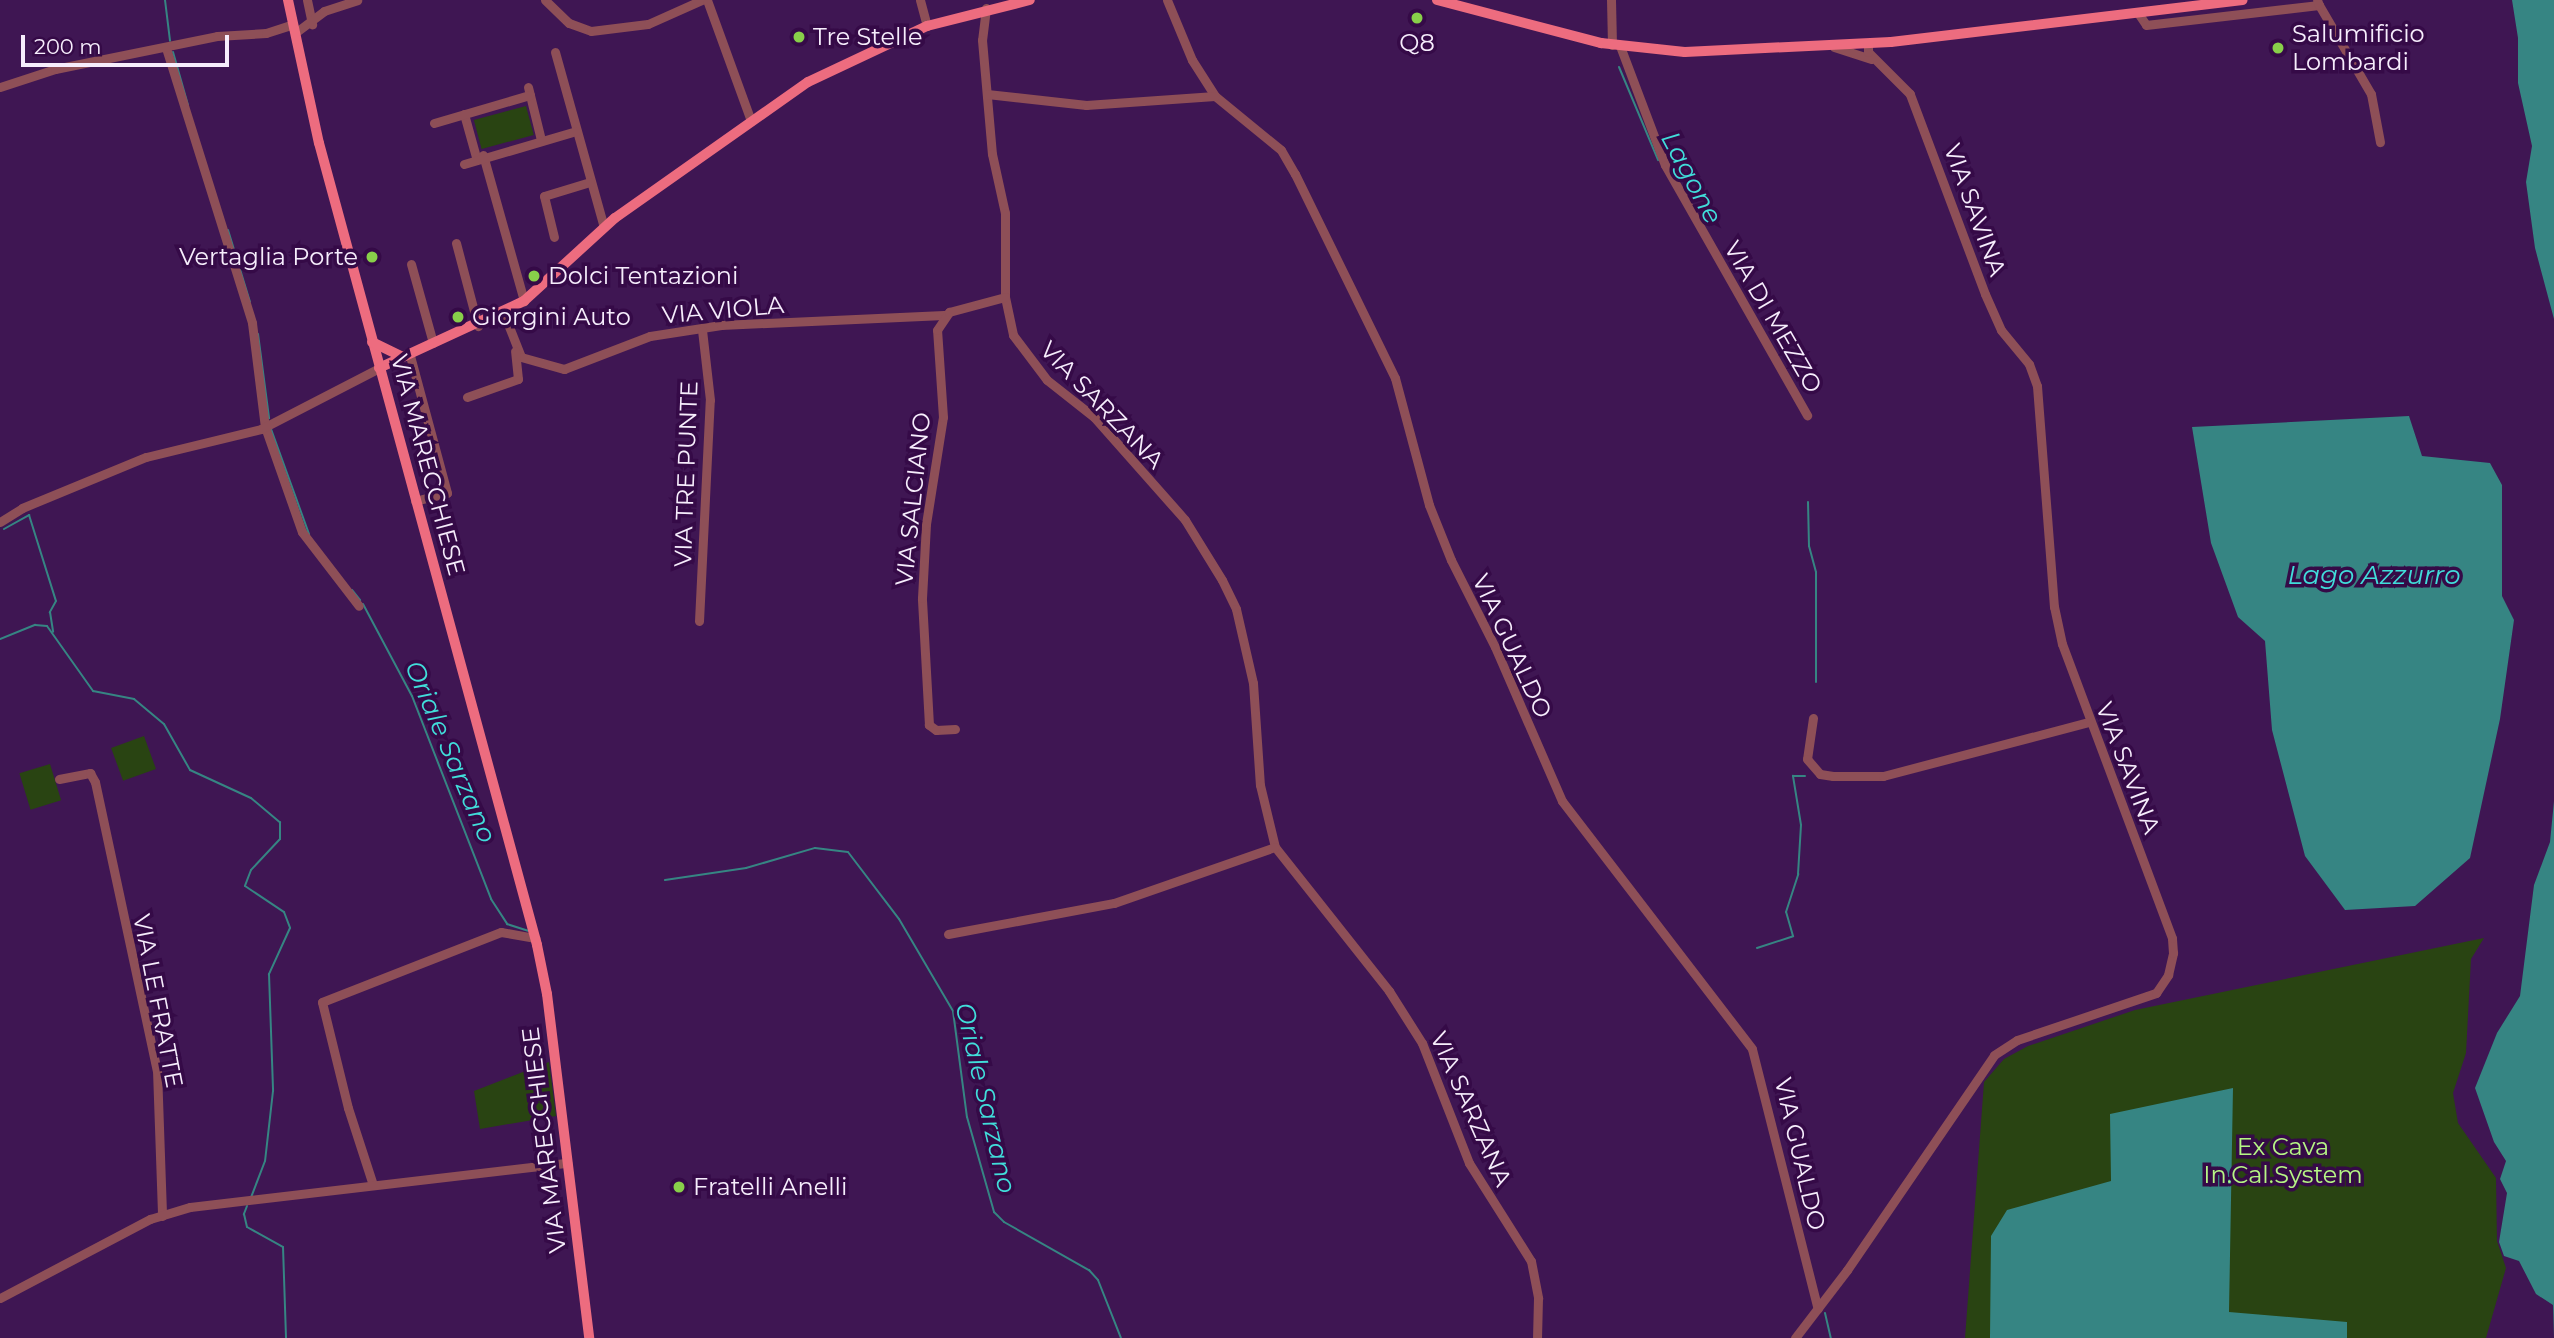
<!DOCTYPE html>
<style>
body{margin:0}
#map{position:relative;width:2554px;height:1338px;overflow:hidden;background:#3f1653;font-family:Montserrat,sans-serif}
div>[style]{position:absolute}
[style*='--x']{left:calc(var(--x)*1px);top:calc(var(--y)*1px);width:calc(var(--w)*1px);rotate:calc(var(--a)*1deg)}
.green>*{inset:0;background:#294412;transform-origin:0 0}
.water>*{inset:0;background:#368583}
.stream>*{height:2px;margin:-1px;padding:0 1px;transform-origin:1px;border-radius:1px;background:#368583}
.minor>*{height:9px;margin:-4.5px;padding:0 4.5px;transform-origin:4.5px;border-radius:4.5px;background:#8e4f57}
.major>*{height:10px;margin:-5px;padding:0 5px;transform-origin:5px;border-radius:5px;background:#ed6c7f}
.dots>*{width:19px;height:19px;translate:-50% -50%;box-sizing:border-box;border:4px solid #350a47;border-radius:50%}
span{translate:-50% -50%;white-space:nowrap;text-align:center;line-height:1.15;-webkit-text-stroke:7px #350a47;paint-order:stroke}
.poi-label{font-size:24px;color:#f6edfc}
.left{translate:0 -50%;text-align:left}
.right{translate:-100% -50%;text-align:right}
.street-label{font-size:24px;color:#f6edfc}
.park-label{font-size:24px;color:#b6f685}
.water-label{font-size:26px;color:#41ddda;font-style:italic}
.scale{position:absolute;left:21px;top:35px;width:208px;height:32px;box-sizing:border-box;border:4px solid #f6edfc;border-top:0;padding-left:9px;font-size:21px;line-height:24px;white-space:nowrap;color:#f6edfc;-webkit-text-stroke:5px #350a47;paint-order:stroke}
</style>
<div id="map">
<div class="green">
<div style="left:526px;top:106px;width:30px;height:54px;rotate:75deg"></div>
<div style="left:144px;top:736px;width:35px;height:35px;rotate:70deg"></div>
<div style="left:50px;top:764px;width:38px;height:32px;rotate:73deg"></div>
<div style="clip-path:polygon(2484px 938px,2471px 959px,2466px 1053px,2453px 1093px,2458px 1123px,2496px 1178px,2497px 1241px,2506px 1268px,2486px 1338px,1965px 1338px,1984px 1082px,2004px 1059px,2028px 1046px,2135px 1010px)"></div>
<div style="clip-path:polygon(549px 1062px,556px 1116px,480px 1129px,474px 1091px)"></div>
</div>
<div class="water">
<div style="clip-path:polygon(2512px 0,2554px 0,2554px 319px,2535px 248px,2526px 182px,2532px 146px,2518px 83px,2518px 38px)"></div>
<div style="clip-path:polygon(2409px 416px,2422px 456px,2490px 463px,2502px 485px,2502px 596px,2514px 620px,2500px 719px,2470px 858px,2415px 906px,2345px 910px,2305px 856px,2272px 730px,2265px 641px,2238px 617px,2211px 543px,2192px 427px)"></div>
<div style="clip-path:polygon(2554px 801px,2554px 1338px,2553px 1305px,2536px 1294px,2519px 1261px,2504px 1256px,2499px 1242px,2507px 1193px,2500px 1179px,2506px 1161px,2494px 1142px,2475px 1088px,2497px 1033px,2520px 996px,2534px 885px,2550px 842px)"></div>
<div style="clip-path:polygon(2233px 1088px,2229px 1312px,2347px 1322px,2347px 1338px,1990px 1338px,1991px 1236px,2007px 1210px,2111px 1181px,2110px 1114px)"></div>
</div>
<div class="stream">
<div style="--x:165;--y:0;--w:41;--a:83"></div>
<div style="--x:173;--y:52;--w:55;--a:74.2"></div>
<div style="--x:1619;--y:67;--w:101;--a:67.2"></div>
<div style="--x:228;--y:230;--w:75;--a:73"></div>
<div style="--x:258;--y:334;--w:85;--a:82.5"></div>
<div style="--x:271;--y:429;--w:112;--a:70.1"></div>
<div style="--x:1808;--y:502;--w:44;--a:88.7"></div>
<div style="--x:1809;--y:546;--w:27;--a:75"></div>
<div style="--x:1816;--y:572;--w:110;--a:90"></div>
<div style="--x:4;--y:529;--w:29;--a:-29"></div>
<div style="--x:29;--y:515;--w:90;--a:72.6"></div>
<div style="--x:56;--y:601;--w:13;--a:119"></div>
<div style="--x:50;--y:612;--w:20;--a:81"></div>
<div style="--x:352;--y:590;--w:13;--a:51"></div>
<div style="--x:363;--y:604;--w:104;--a:62"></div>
<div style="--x:412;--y:696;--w:218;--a:68.7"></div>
<div style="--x:491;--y:899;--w:30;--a:57"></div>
<div style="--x:507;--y:924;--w:22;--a:18"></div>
<div style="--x:0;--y:639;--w:38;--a:-22"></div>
<div style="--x:35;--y:625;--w:12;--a:5"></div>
<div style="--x:47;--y:626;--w:80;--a:54.7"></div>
<div style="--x:93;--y:691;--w:42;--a:11"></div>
<div style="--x:134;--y:699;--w:39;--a:40"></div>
<div style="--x:164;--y:724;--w:53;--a:60.5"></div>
<div style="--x:190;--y:770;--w:67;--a:24.7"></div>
<div style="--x:251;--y:798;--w:38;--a:40"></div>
<div style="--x:280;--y:822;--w:17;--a:90"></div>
<div style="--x:280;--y:839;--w:42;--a:133.1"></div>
<div style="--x:251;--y:870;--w:17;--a:111"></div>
<div style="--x:245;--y:886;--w:47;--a:33.7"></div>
<div style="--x:284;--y:912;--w:17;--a:69"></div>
<div style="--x:290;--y:928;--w:51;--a:114.5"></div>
<div style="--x:269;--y:974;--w:117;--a:88"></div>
<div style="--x:273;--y:1091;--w:70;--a:96.5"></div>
<div style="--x:265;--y:1161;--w:39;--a:111"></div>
<div style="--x:665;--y:880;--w:82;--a:-8.4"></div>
<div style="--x:746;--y:868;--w:72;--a:-16.2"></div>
<div style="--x:815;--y:848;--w:33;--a:7"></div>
<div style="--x:848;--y:852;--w:84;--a:52.7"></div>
<div style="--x:899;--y:919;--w:107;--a:59.6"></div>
<div style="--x:953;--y:1011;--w:107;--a:82.5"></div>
<div style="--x:967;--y:1117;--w:99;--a:74.1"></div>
<div style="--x:994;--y:1212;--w:14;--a:45"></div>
<div style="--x:1004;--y:1222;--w:98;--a:29.5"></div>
<div style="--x:1089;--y:1270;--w:13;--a:48"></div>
<div style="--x:1098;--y:1280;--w:62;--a:68.4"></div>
<div style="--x:1757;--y:948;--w:38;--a:-18"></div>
<div style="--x:1793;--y:936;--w:25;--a:-106"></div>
<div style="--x:1786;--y:912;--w:40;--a:-72"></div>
<div style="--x:1798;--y:874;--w:49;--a:-86.5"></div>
<div style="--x:1801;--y:825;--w:50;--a:-99.3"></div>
<div style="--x:1793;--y:776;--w:12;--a:0"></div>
<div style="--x:247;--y:1206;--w:9;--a:111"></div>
<div style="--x:244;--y:1214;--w:13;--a:77"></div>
<div style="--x:247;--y:1227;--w:41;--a:29.1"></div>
<div style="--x:283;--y:1247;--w:91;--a:88.1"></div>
<div style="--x:1825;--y:1313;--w:26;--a:77"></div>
</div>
<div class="minor">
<div style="--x:307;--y:0;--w:25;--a:78"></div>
<div style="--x:545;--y:0;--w:33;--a:44"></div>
<div style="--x:569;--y:23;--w:23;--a:20"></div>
<div style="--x:591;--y:31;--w:57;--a:-7"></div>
<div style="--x:648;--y:24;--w:59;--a:-24"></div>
<div style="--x:707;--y:0;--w:129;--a:70"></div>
<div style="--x:920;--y:0;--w:27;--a:75"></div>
<div style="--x:1167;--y:0;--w:65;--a:67.4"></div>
<div style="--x:1192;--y:60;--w:43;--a:57.4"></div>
<div style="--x:1215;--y:96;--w:85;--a:39.3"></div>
<div style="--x:1281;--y:150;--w:28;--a:60"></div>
<div style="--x:1295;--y:174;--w:227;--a:63.9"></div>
<div style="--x:1395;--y:378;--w:131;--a:75"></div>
<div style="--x:1429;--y:505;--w:59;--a:68.2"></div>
<div style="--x:1451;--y:560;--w:97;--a:63.2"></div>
<div style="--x:1495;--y:647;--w:168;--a:66.5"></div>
<div style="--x:1562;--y:801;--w:312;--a:52.5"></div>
<div style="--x:1752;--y:1049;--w:268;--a:75.8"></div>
<div style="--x:1611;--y:0;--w:45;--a:88.7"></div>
<div style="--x:2319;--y:5;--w:103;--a:59.7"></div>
<div style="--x:2371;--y:94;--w:49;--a:79.4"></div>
<div style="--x:986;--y:8;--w:32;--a:97"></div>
<div style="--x:982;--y:40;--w:114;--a:85"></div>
<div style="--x:992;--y:154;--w:60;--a:77.6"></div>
<div style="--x:1005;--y:213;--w:84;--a:90"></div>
<div style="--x:1005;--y:297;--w:39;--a:78"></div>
<div style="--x:1013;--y:335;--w:56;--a:52.9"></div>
<div style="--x:1047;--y:380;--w:60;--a:38.2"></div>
<div style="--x:1094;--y:417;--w:137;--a:48.5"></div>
<div style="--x:1185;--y:520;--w:70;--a:58.3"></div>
<div style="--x:1222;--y:580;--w:32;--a:64"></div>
<div style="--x:1236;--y:609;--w:76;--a:77.1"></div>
<div style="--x:1253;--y:683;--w:102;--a:86.1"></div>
<div style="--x:1260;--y:785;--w:64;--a:76.4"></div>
<div style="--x:1275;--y:847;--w:184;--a:51.6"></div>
<div style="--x:1389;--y:991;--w:62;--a:57.6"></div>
<div style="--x:1422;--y:1043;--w:129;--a:68.6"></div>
<div style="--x:1469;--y:1163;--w:116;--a:57.7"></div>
<div style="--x:1531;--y:1261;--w:38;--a:79"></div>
<div style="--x:1538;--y:1298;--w:40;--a:91.4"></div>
<div style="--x:2138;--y:13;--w:14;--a:56"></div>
<div style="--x:2146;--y:25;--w:174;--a:-6.6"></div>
<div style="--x:2319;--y:5;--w:5;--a:-112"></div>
<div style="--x:295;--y:33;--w:36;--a:-37"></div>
<div style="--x:324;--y:11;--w:35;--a:-18"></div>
<div style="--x:1620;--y:46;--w:127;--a:69.3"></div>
<div style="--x:1665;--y:165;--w:288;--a:60.4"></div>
<div style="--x:1834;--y:47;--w:39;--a:18"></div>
<div style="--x:166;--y:48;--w:288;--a:72.6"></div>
<div style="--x:252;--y:323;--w:105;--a:82.9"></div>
<div style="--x:265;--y:427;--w:111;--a:70.6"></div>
<div style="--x:302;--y:532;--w:93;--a:52.4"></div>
<div style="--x:555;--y:52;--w:182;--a:74.4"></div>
<div style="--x:0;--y:87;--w:58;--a:-18.1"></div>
<div style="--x:55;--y:69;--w:165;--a:-11.5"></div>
<div style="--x:217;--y:36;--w:49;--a:-3.5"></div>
<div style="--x:266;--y:33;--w:28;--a:-18"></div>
<div style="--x:528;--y:87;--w:55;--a:76.2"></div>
<div style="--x:987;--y:94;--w:100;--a:6.3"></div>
<div style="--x:1086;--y:105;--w:129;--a:-4"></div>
<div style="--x:464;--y:114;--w:45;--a:74.4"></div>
<div style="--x:434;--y:123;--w:100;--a:-16.3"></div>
<div style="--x:483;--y:155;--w:152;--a:74.3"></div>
<div style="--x:464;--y:164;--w:117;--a:-16.4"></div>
<div style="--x:554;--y:237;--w:42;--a:-103.7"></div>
<div style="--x:544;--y:196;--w:48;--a:-16.9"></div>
<div style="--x:456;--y:243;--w:86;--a:75.2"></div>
<div style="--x:411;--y:264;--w:82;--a:74.4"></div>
<div style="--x:504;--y:314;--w:46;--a:68.4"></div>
<div style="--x:521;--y:357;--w:45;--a:15.6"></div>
<div style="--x:564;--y:369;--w:92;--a:-21"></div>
<div style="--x:650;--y:336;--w:72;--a:-8.8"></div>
<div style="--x:721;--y:325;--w:223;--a:-2.6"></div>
<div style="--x:409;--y:352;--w:146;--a:74.9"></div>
<div style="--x:447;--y:493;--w:33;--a:166"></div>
<div style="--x:467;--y:397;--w:54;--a:-19.4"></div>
<div style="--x:518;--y:379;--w:28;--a:-96"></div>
<div style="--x:0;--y:522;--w:26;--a:-32"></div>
<div style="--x:22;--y:508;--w:134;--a:-22.4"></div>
<div style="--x:146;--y:457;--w:118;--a:-13.7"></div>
<div style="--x:261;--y:429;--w:133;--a:-27.3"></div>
<div style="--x:699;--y:621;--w:221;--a:-87.2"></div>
<div style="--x:710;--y:400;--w:70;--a:-96.5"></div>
<div style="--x:1813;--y:718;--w:41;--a:98.3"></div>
<div style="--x:1807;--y:759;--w:20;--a:49"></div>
<div style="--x:1820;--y:774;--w:13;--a:9"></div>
<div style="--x:1833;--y:776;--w:50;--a:0"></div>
<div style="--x:1883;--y:776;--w:213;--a:-14.7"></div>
<div style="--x:955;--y:729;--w:19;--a:177"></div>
<div style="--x:936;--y:730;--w:9;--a:-144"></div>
<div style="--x:929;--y:725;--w:127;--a:-93.2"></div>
<div style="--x:922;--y:598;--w:74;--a:-86.9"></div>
<div style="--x:926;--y:524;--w:108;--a:-81"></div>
<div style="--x:943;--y:417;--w:87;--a:-93.9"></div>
<div style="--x:937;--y:330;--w:22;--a:-56"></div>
<div style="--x:949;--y:312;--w:58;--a:-15"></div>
<div style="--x:59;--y:779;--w:32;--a:-11"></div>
<div style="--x:90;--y:773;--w:10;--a:61"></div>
<div style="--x:95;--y:782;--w:295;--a:77.9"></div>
<div style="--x:157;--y:1070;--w:146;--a:88"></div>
<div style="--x:948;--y:934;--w:169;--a:-10.6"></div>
<div style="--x:1114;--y:903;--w:170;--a:-19.2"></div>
<div style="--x:373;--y:1185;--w:81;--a:-108"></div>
<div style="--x:348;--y:1108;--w:109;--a:-103.8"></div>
<div style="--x:322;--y:1002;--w:192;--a:-21.4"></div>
<div style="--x:501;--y:932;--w:35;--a:10"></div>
<div style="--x:0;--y:1298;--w:170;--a:-27.8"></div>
<div style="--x:150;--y:1219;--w:42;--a:-16.7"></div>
<div style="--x:190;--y:1207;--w:380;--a:-6.7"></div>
<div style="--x:1795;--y:1338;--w:86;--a:-52.6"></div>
<div style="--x:1847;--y:1270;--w:260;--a:-55.6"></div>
<div style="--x:1994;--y:1055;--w:27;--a:-33"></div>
<div style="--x:2017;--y:1040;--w:147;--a:-18.7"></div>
<div style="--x:2156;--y:993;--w:22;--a:-56"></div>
<div style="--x:2168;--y:975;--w:23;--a:-77"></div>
<div style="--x:2173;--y:953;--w:15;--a:-94"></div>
<div style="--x:2172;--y:938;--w:314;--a:-110.5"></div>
<div style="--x:2062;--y:644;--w:38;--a:-102"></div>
<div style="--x:2054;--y:607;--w:222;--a:-94.4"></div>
<div style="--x:2037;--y:386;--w:23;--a:-110"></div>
<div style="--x:2029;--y:364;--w:44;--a:-129.5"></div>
<div style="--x:2001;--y:330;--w:39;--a:-114"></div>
<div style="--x:1985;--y:294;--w:214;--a:-110.6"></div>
<div style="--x:1910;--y:94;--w:59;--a:-135"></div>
<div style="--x:1868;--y:52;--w:8;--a:-90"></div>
</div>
<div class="major">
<div style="--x:288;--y:0;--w:146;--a:77.8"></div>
<div style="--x:319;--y:143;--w:831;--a:74.79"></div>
<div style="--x:537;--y:945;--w:50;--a:78.5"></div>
<div style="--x:547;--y:994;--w:347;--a:83"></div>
<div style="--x:1437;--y:0;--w:170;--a:14.7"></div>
<div style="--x:1601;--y:43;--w:84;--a:6.1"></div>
<div style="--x:1685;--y:52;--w:206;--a:-2.8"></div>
<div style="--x:1891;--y:42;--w:354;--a:-6.8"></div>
<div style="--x:372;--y:342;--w:32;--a:26"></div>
<div style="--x:379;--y:368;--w:160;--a:-24.8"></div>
<div style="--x:524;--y:301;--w:123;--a:-42.4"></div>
<div style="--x:615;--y:218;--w:236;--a:-35.2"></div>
<div style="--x:808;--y:82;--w:132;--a:-25.2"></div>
<div style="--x:927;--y:26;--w:106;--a:-14.2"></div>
</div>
<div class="dots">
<div style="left:1417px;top:18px;background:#88cf4a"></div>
<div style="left:799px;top:37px;background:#88cf4a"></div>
<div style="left:2278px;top:48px;background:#88cf4a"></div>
<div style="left:372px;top:257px;background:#88cf4a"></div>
<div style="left:534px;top:276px;background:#88cf4a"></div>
<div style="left:458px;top:317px;background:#88cf4a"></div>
<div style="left:679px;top:1187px;background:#88cf4a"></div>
</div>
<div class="poi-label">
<span class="left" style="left:2292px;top:48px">Salumificio<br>Lombardi</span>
<span class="left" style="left:813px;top:37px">Tre Stelle</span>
<span style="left:1417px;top:43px">Q8</span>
<span class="right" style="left:358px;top:257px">Vertaglia Porte</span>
<span class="left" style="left:548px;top:276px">Dolci Tentazioni</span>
<span class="left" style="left:472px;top:317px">Giorgini Auto</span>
<span class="left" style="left:693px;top:1187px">Fratelli Anelli</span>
</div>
<div class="street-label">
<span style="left:1975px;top:210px;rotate:70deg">VIA SAVINA</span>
<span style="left:723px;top:310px;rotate:-5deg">VIA VIOLA</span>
<span style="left:1773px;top:317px;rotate:60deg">VIA DI MEZZO</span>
<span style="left:1102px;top:405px;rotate:46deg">VIA SARZANA</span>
<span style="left:428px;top:465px;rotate:75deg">VIA MARECCHIESE</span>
<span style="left:686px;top:474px;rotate:-88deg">VIA TRE PUNTE</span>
<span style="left:913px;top:499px;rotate:-84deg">VIA SALCIANO</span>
<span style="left:1512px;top:646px;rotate:65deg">VIA GUALDO</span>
<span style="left:2128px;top:768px;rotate:69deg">VIA SAVINA</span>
<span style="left:158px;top:1001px;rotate:79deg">VIA LE FRATTE</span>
<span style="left:1471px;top:1109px;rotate:66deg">VIA SARZANA</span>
<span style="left:544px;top:1140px;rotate:-97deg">VIA MARECCHIESE</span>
<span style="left:1800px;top:1154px;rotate:77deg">VIA GUALDO</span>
</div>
<div class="park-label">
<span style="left:2283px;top:1161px">Ex Cava<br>In.Cal.System</span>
</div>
<div class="water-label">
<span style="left:1691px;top:178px;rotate:62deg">Lagone</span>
<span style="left:2374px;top:576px">Lago Azzurro</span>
<span style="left:450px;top:752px;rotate:67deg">Oriale Sarzano</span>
<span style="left:985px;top:1098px;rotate:77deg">Oriale Sarzano</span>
</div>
<div class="scale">200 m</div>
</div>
